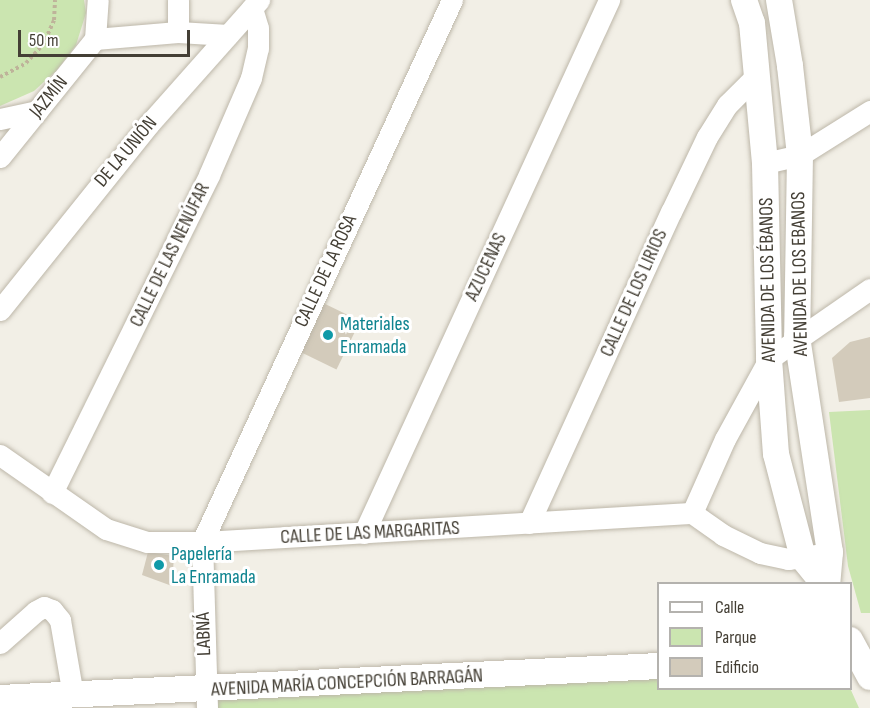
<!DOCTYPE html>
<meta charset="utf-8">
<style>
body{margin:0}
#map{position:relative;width:870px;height:708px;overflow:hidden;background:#f2efe6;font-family:"Sofia Sans Condensed",sans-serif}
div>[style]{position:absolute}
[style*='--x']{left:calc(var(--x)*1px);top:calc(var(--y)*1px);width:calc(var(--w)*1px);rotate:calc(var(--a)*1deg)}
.green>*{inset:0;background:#cbe5b0}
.building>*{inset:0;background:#d3cbbb;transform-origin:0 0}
.path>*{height:4px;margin-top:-2px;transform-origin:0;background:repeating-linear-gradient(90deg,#beb39a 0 3px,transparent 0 6px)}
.roads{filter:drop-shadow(0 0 2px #bdb7a9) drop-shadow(0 0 2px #bdb7a9)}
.minor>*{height:21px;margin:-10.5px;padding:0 10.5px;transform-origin:10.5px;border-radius:10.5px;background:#fff}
.tertiary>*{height:26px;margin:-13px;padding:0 13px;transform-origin:13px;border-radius:13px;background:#fff}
.dots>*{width:16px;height:16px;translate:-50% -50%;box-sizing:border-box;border:3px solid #fff;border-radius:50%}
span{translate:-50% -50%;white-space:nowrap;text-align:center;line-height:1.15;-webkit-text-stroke:6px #fff;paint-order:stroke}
.street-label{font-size:20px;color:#443f35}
.culture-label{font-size:20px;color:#0d838f}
.left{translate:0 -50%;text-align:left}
.legend{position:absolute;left:657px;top:582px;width:195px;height:108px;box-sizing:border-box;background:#fff;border:2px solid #b4b2ae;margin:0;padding:8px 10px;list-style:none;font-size:18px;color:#443f35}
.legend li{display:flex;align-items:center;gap:12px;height:30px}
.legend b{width:30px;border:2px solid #b4b2ae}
.scale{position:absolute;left:18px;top:30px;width:172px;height:27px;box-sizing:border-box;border:3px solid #443f35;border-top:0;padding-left:8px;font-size:18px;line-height:21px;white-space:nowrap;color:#443f35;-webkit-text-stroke:4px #fff;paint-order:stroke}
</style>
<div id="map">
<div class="green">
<div style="clip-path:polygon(0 0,84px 0,86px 13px,76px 45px,57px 70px,34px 91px,0 106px)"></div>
<div style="clip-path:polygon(870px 410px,870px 613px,861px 613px,848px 566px,829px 412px)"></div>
<div style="clip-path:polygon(658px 675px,658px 688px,850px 688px,859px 708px,218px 708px,217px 696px)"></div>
</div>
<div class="building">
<div style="left:317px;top:300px;width:48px;height:54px;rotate:26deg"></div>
<div style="clip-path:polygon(870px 337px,870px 398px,839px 402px,832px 358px,850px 342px)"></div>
<div style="clip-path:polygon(148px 552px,174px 556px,172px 586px,142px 575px)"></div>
</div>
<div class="path">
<div style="--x:0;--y:77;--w:30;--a:-28"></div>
<div style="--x:26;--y:63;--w:25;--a:-47"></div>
<div style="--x:43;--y:45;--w:27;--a:-66"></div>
<div style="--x:54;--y:20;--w:20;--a:-87"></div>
</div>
<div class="roads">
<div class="minor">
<div style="--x:178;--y:0;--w:32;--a:90"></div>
<div style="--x:95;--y:39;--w:83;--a:-4.8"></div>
<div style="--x:178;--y:32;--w:50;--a:3.4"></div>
<div style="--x:0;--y:119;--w:38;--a:-12"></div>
<div style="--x:0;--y:157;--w:151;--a:-51.2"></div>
<div style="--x:95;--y:39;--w:39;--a:-86"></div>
<div style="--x:765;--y:163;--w:36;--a:-13"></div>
<div style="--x:800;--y:155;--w:83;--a:-32.2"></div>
<div style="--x:0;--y:310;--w:238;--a:-51.3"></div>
<div style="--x:149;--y:124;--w:166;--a:-48.4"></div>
<div style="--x:0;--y:455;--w:129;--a:34.9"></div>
<div style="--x:106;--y:529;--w:43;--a:17.6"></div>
<div style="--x:147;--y:542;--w:55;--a:0"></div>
<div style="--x:202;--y:542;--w:491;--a:-3.4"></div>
<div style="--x:52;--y:493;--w:355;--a:-63.7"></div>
<div style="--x:209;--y:175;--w:106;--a:-66.6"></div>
<div style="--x:251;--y:78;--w:31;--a:-77"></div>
<div style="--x:258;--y:48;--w:20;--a:-90"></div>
<div style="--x:258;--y:28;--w:21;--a:-107"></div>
<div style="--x:692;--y:513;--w:81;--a:-66"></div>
<div style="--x:725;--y:439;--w:91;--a:-61.2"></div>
<div style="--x:769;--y:359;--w:123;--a:-34.7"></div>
<div style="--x:692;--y:513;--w:38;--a:35"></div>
<div style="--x:723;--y:535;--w:41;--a:25.9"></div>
<div style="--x:760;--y:553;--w:29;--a:12"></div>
<div style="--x:788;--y:559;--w:29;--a:-8"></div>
<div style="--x:529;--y:523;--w:342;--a:-65.5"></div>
<div style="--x:671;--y:212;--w:83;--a:-64.4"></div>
<div style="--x:707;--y:137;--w:38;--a:-58"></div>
<div style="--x:727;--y:105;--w:42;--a:-45"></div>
<div style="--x:364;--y:533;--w:587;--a:-65.31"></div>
<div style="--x:0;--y:643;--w:48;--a:-41.6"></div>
<div style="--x:36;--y:611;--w:9;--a:-27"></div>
<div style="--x:44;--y:607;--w:9;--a:21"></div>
<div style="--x:52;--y:610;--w:13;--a:51"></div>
<div style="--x:60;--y:620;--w:76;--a:80.2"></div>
<div style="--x:207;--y:708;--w:166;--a:-91.7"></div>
<div style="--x:202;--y:542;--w:597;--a:-65.24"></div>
</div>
<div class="tertiary">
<div style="--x:744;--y:0;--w:24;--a:71"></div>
<div style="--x:752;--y:23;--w:141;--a:84.7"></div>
<div style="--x:765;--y:163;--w:196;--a:88.8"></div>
<div style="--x:769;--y:359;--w:95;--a:85.8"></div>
<div style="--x:776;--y:454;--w:107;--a:75.4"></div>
<div style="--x:803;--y:558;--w:33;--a:51"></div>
<div style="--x:779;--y:0;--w:67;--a:80.5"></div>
<div style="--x:790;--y:66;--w:90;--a:83.6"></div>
<div style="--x:800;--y:155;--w:182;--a:90.9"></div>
<div style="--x:797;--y:337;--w:218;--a:81.3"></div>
<div style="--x:830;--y:552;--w:32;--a:95"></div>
<div style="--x:850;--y:640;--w:42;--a:61.6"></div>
<div style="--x:0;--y:698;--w:659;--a:-2.78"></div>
</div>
</div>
<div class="dots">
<div style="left:328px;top:335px;background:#0f9aa8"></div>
<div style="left:159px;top:565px;background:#0f9aa8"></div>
</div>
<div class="street-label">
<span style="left:49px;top:97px;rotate:-51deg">JAZMÍN</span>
<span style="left:126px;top:152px;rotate:-50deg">DE LA UNIÓN</span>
<span style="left:170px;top:255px;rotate:-64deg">CALLE DE LAS NENÚFAR</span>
<span style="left:486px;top:267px;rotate:-65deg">AZUCENAS</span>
<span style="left:326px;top:271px;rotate:-65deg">CALLE DE LA ROSA</span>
<span style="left:800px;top:274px;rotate:-91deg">AVENIDA DE LOS EBANOS</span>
<span style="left:768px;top:280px;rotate:-91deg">AVENIDA DE LOS ÉBANOS</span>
<span style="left:634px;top:293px;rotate:-66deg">CALLE DE LOS LIRIOS</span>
<span style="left:370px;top:533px;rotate:-3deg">CALLE DE LAS MARGARITAS</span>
<span style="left:204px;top:634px;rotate:-92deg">LABNÁ</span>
<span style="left:347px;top:683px;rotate:-3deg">AVENIDA MARÍA CONCEPCIÓN BARRAGÁN</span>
</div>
<div class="culture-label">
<span class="left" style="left:340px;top:336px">Materiales<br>Enramada</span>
<span class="left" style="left:171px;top:566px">Papelería<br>La Enramada</span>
</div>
<ul class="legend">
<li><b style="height:8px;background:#fff"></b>Calle</li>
<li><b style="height:16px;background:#cbe5b0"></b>Parque</li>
<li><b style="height:16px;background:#d3cbbb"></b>Edificio</li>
</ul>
<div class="scale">50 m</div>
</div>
